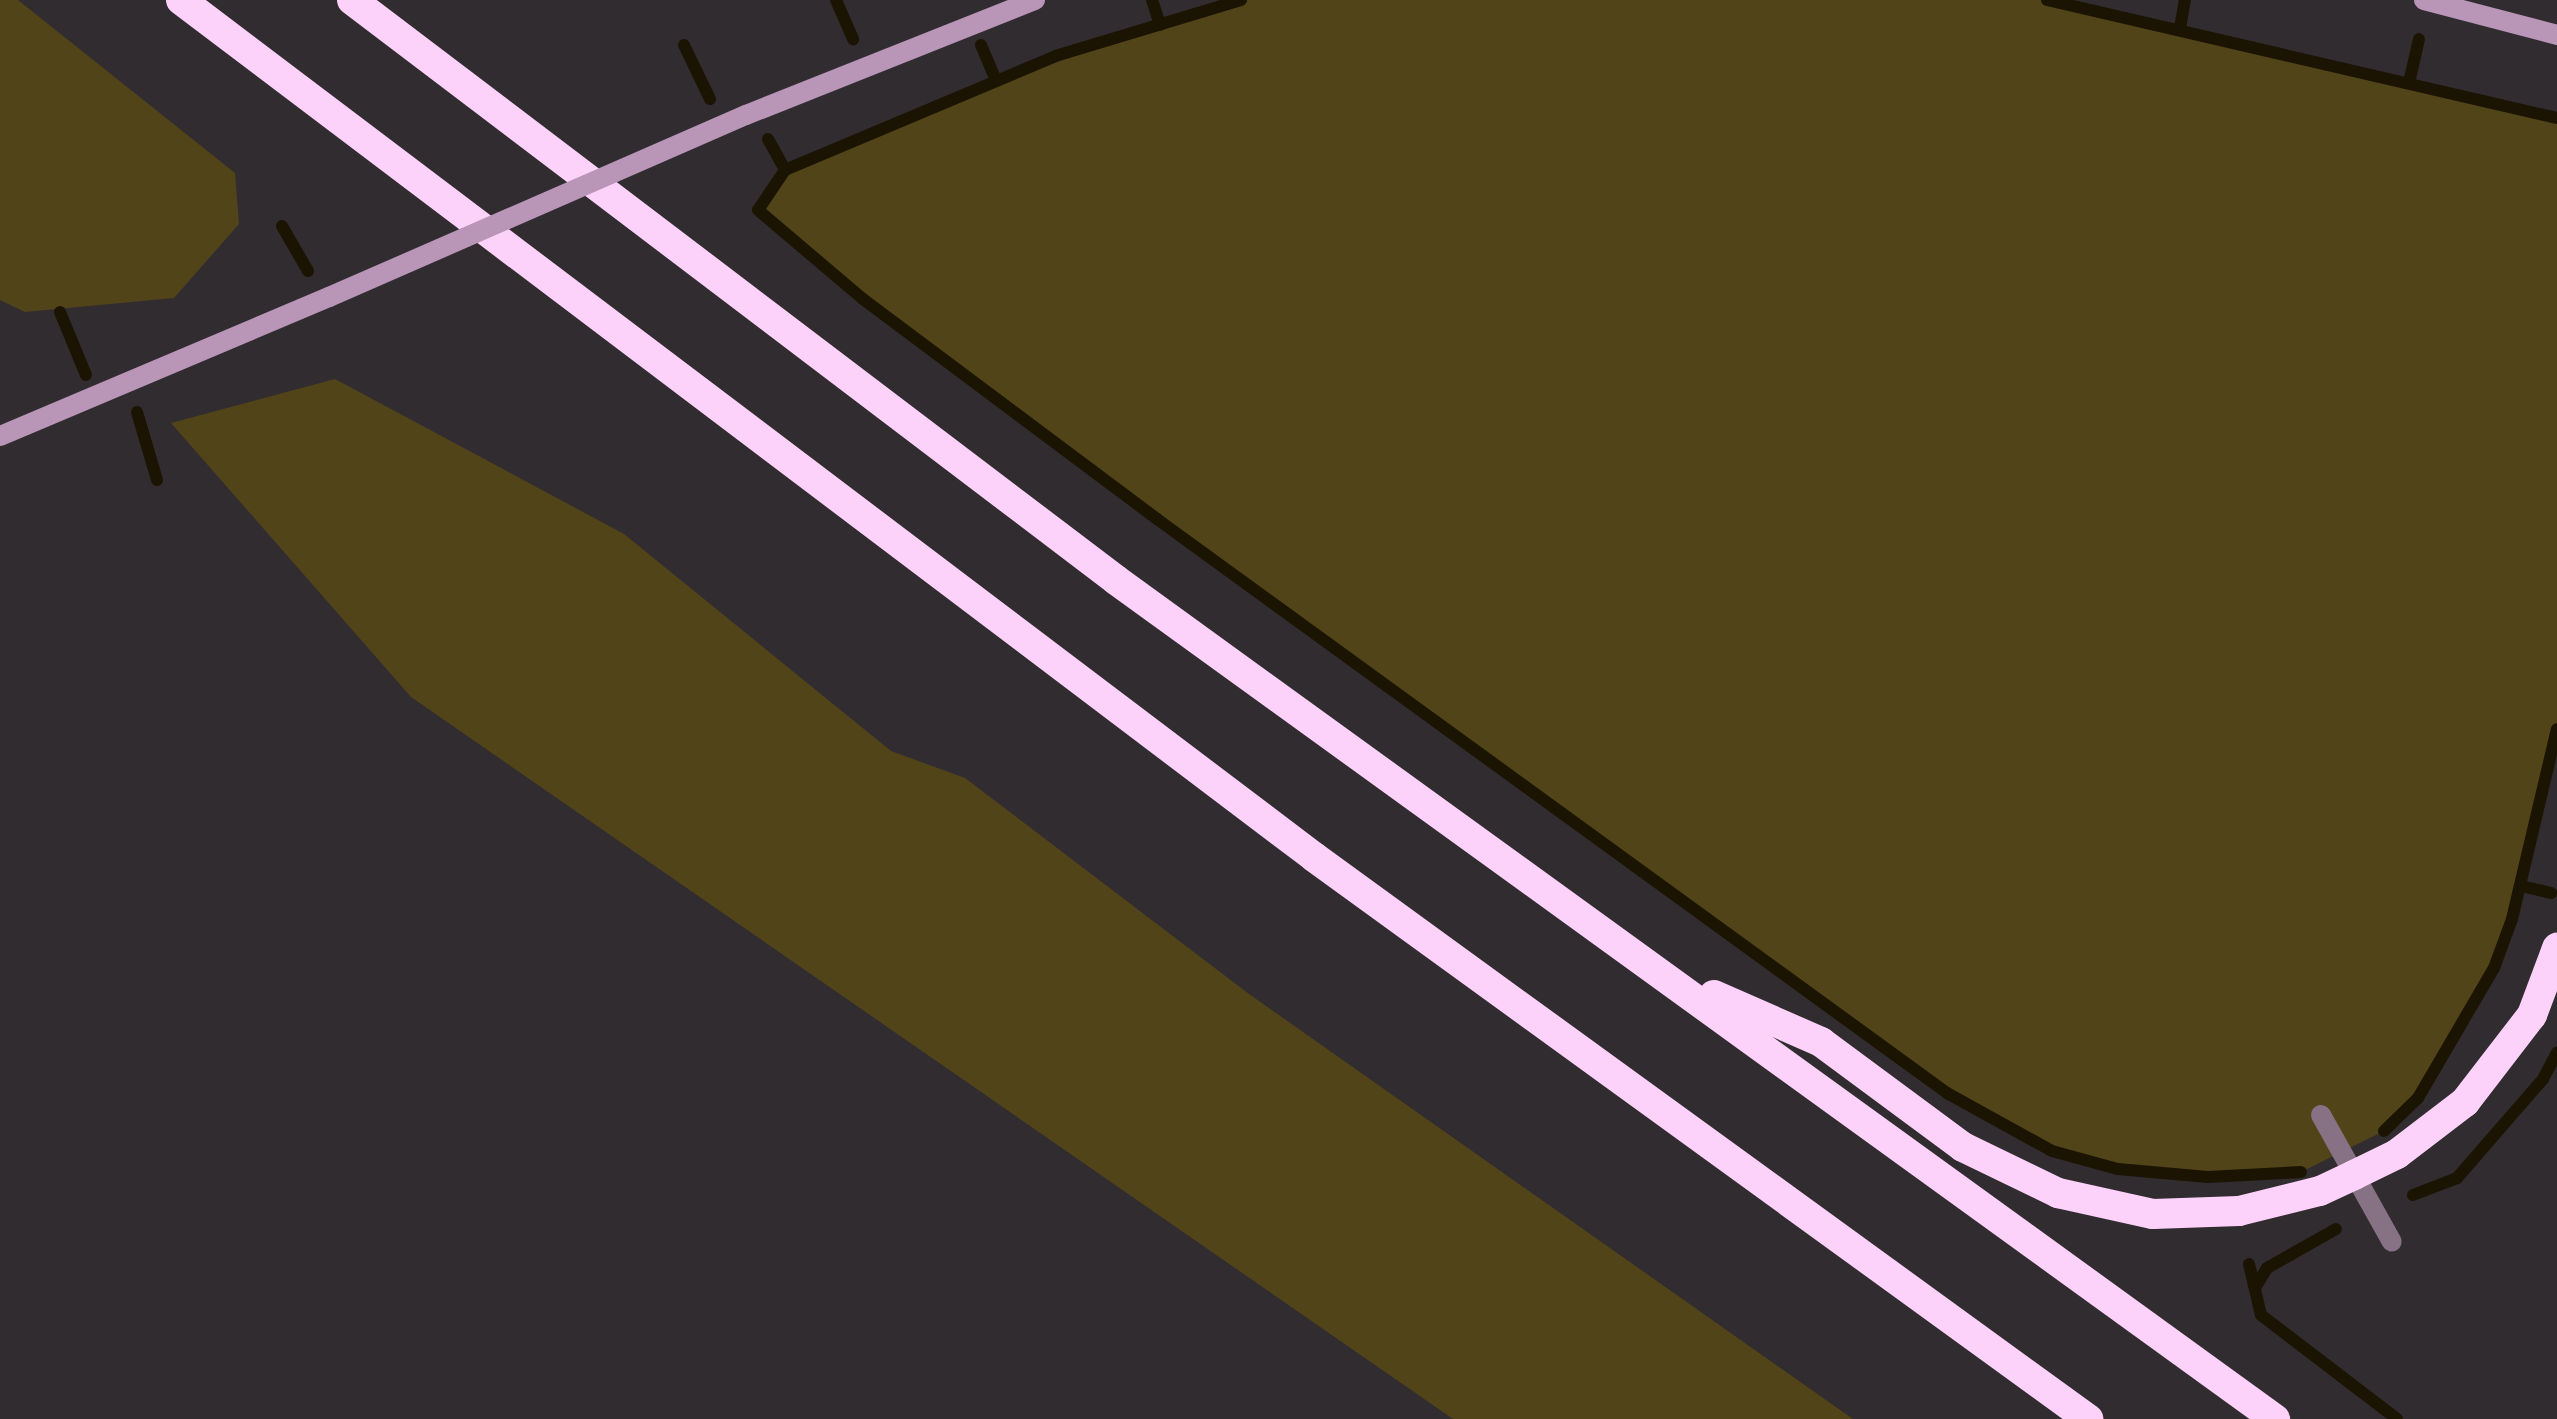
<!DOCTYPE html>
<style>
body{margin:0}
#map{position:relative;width:2557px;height:1419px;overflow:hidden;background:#312c30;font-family:"DejaVu Sans",sans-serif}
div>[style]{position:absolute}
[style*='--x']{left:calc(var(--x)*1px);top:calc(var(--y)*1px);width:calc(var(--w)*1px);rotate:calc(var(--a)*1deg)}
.green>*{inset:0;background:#524419}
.stream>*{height:12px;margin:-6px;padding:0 6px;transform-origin:6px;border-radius:6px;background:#1b1402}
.lane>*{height:20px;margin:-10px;padding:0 10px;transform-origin:10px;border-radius:10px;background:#867185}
.secondary>*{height:20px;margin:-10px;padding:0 10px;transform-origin:10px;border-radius:10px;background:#b996b7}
.highway>*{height:30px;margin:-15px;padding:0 15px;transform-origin:15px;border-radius:15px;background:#fdd2fa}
.secondary-bridge>*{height:20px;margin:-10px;padding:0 10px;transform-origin:10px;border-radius:10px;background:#b996b7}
span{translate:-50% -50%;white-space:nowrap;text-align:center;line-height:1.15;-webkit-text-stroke:8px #171517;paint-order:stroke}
</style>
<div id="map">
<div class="green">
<div style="clip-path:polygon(0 0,18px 0,235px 173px,239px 224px,174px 298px,25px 312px,0 300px)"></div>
<div style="clip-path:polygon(1241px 0,2047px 0,2557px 118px,2557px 729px,2512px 919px,2462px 1032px,2418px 1098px,2384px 1131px,2301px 1172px,2208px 1177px,2118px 1169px,2052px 1151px,1947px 1093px,1157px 519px,863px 299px,758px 210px,785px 170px,1056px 56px)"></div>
<div style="clip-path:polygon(335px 379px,624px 534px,891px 751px,965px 778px,1249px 994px,1853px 1419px,1453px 1419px,411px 697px,171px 423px)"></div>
</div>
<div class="stream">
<div style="--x:836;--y:0;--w:43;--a:66.4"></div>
<div style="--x:1152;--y:0;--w:26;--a:72"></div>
<div style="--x:1241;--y:0;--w:193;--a:163.2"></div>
<div style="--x:1056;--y:56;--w:294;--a:157.2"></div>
<div style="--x:785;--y:170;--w:48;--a:124"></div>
<div style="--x:758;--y:210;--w:138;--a:40.3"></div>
<div style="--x:863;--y:299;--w:367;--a:36.8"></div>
<div style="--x:1157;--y:519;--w:977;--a:36"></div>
<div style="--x:1947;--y:1093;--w:120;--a:28.9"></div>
<div style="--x:2052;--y:1151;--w:68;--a:15.3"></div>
<div style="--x:2118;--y:1169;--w:90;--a:5.1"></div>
<div style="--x:2208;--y:1177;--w:93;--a:-3.1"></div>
<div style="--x:2047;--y:0;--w:523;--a:13.03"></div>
<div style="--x:2180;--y:28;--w:28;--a:-80"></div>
<div style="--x:684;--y:45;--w:60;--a:64.3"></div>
<div style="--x:981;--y:45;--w:39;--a:67"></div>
<div style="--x:2409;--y:83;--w:45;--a:-77.2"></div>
<div style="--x:768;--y:139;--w:35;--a:61"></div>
<div style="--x:282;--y:226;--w:52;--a:60"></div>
<div style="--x:60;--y:312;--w:68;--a:67.6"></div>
<div style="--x:137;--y:412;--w:71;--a:73.6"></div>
<div style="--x:2521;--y:886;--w:31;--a:13"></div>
<div style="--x:2384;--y:1131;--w:47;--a:-44.1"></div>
<div style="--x:2418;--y:1098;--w:151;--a:-59.7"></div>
<div style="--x:2494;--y:968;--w:52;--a:-69.8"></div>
<div style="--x:2512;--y:919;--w:195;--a:-76.7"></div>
<div style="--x:2413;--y:1195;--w:47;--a:-21.1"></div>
<div style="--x:2457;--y:1178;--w:131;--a:-49"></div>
<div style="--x:2543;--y:1079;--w:30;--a:-62"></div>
<div style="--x:2249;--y:1264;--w:52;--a:76.8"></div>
<div style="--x:2261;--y:1315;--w:171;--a:37.4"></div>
<div style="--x:2255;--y:1288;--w:23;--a:-59"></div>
<div style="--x:2267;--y:1268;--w:79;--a:-29.5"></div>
</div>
<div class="lane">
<div style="--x:2321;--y:1115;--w:145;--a:60.8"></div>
</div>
<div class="secondary">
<div style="--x:2424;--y:0;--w:138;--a:14.7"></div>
<div style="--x:746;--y:115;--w:311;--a:-21.7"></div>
<div style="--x:0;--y:436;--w:357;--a:-22.9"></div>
</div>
<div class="highway">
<div style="--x:181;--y:0;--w:1421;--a:37.1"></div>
<div style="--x:1314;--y:857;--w:957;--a:35.98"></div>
<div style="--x:352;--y:0;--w:959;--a:37.2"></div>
<div style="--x:1116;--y:580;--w:1431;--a:35.9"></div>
<div style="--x:1714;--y:995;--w:117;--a:23.7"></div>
<div style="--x:1821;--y:1042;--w:177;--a:36.5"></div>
<div style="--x:1963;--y:1147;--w:106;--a:25.8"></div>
<div style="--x:2058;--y:1193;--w:97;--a:12.5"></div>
<div style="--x:2153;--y:1214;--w:86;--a:-2"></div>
<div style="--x:2239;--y:1211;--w:83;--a:-13.9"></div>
<div style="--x:2320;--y:1191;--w:38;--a:-25"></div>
<div style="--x:2354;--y:1175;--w:48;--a:-26"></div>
<div style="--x:2397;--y:1154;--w:86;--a:-37.4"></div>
<div style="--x:2465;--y:1102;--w:110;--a:-52.4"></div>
<div style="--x:2532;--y:1015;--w:72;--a:-69.5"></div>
</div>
<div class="secondary-bridge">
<div style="--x:329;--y:297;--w:455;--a:-23.6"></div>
</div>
</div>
